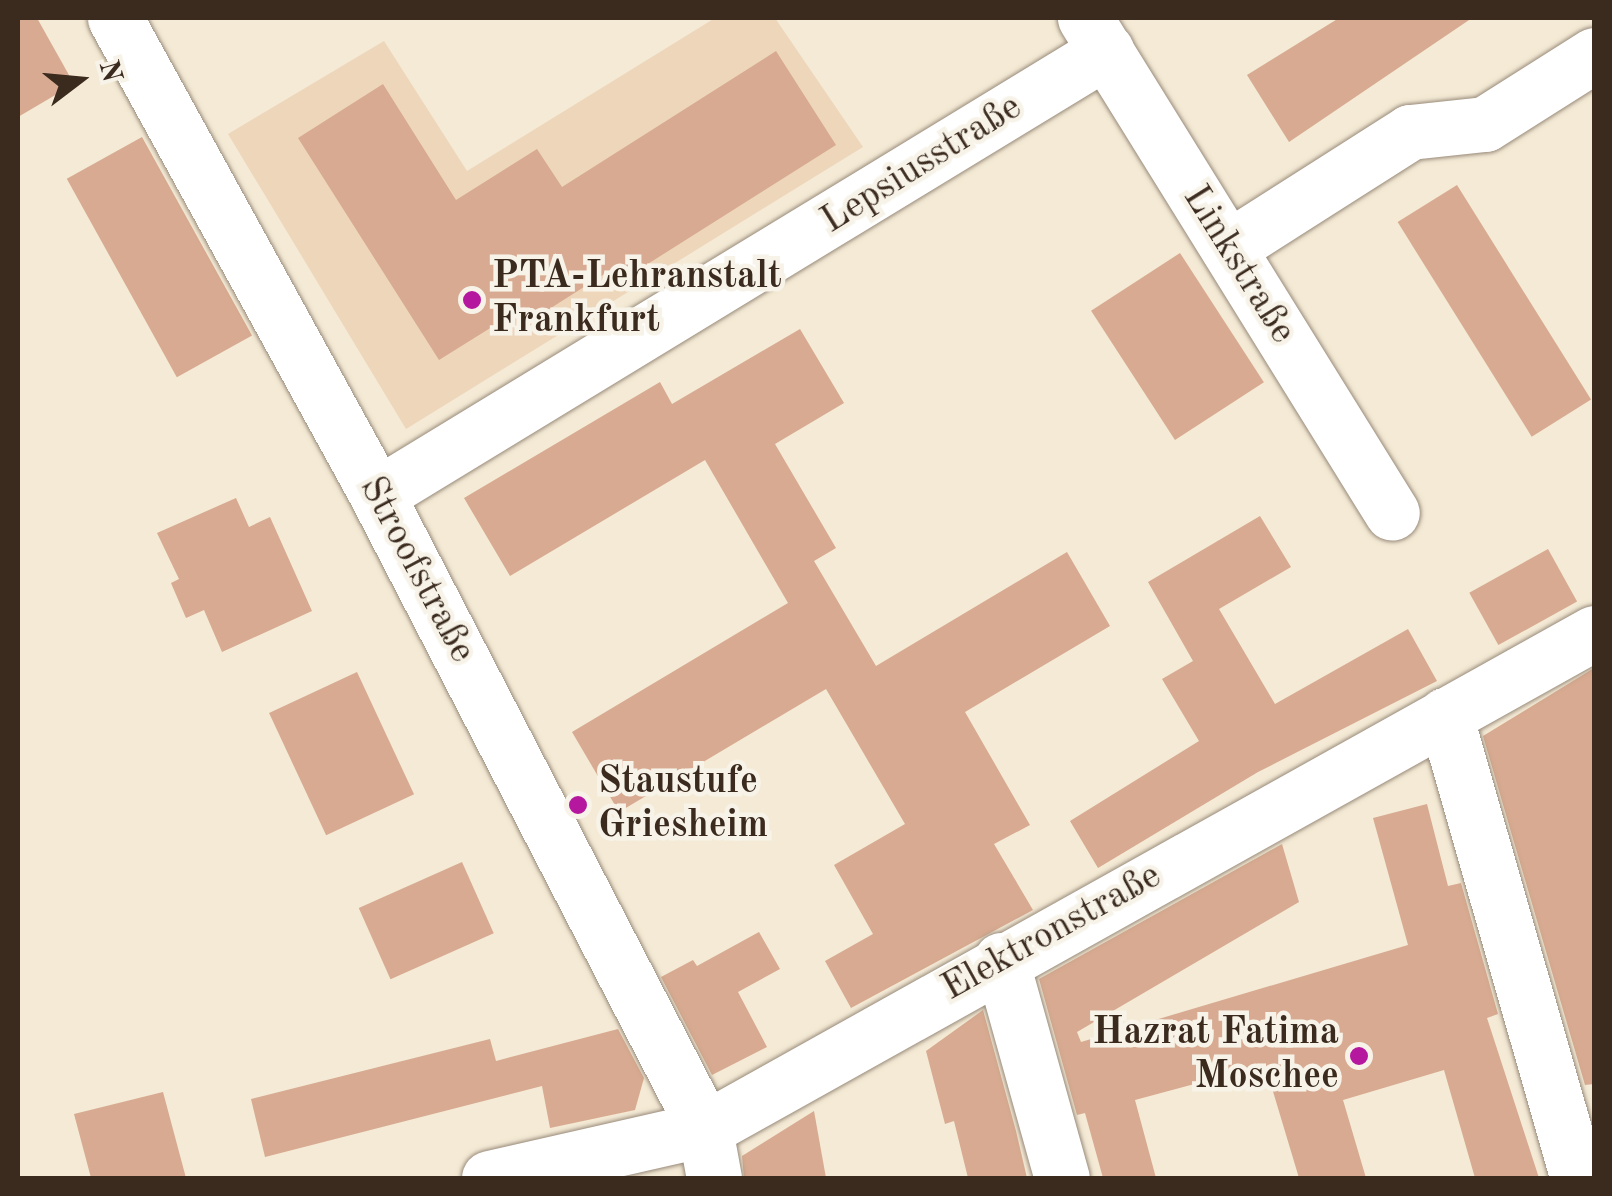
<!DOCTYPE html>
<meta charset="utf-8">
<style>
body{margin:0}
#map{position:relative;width:1612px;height:1196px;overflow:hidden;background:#f4ead5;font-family:"Old Standard TT",serif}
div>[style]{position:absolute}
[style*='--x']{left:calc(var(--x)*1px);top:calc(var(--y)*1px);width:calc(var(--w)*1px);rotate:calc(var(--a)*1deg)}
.built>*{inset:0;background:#eed6bb}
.building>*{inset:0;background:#d7aa91;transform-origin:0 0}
.roads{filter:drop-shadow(0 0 2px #988a7a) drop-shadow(0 0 2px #988a7a)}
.minor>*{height:55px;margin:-27.5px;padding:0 27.5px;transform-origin:27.5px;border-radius:27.5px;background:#fff}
.dots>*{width:28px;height:28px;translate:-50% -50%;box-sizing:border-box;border:5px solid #f7f3e8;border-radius:50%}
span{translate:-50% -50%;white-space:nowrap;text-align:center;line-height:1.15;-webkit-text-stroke:9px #f7f3e8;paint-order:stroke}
.street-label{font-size:38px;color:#3b2a1e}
.poi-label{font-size:38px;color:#3b2a1e;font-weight:700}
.left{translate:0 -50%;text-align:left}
.right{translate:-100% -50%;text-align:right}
.frame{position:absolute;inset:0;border:20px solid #3b2a1e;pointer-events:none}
.north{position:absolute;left:30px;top:30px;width:100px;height:100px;-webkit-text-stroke:8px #f7f3e8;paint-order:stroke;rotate:74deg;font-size:28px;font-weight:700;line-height:40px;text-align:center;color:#3b2a1e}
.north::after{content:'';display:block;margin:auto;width:35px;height:45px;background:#3b2a1e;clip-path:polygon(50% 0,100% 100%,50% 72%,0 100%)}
</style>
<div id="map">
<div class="built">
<div style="clip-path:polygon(715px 18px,775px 18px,863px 147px,406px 429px,228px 134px,384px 41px,467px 171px)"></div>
</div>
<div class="building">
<div style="clip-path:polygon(18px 18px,37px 18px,74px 84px,18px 117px)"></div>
<div style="clip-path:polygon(1339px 18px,1472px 18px,1289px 142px,1247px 75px)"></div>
<div style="clip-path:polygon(776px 51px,836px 145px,624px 279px,617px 266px,532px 320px,524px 307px,439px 360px,298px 138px,383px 84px,456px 200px,537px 149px,562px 187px)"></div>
<div style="left:142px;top:137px;width:227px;height:86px;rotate:61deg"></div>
<div style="left:1457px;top:185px;width:253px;height:70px;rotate:58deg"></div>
<div style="left:1180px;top:253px;width:154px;height:106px;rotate:57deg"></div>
<div style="clip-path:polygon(800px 329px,844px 403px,775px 444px,836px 548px,814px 561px,876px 666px,1067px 552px,1110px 626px,965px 712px,1030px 825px,994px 844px,1033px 910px,851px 1008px,825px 961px,873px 934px,834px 865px,905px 824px,826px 689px,619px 812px,572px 732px,788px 603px,705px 460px,510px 576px,464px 498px,660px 382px,672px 404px)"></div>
<div style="clip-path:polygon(236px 498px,249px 527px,270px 517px,312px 611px,222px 652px,204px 610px,186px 618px,171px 583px,179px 579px,157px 533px)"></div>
<div style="clip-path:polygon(1260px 516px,1291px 567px,1219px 609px,1275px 704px,1408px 629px,1437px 681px,1258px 772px,1098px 868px,1070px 821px,1199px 741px,1162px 679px,1193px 661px,1148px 582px)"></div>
<div style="left:1548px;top:549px;width:60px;height:90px;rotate:61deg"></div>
<div style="clip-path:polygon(1594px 668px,1594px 1084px,1585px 1085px,1483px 736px)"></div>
<div style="left:357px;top:672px;width:135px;height:97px;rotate:65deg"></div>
<div style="clip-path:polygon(1427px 804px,1448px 886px,1461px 883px,1498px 1014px,1487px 1018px,1539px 1178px,1475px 1178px,1444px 1070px,1343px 1100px,1366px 1178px,1299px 1178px,1265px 1065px,1135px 1100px,1156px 1178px,1103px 1178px,1085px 1113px,1077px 1115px,1039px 979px,1282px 844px,1299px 902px,1077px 1032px,1081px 1042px,1408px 945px,1373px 818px)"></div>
<div style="left:462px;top:862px;width:78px;height:113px;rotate:66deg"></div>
<div style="clip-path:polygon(759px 932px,780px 969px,738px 992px,767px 1047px,712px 1075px,661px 977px,693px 960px,697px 966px)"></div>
<div style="clip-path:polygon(983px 1010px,1016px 1131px,1027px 1178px,968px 1178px,954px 1121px,945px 1124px,926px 1051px)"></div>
<div style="clip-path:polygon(618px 1029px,644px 1078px,635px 1110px,550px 1128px,542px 1086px,265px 1157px,251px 1099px,490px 1039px,496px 1061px)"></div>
<div style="clip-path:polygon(163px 1092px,186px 1178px,91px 1178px,74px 1114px)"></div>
<div style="clip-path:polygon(814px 1111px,826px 1178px,744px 1178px,742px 1156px)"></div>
</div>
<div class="roads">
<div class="minor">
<div style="--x:115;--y:18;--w:544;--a:61.22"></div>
<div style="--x:377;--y:495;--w:714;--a:62.65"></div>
<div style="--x:705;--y:1129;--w:50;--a:79.6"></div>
<div style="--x:1085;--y:18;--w:582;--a:58.19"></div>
<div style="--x:1228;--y:248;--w:216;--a:-32.5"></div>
<div style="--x:1410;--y:132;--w:75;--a:-6.1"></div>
<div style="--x:1485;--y:124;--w:129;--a:-32.3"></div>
<div style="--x:377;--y:495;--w:854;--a:-31.34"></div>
<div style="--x:1445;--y:715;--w:482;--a:74"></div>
<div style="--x:1001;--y:960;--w:226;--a:74.4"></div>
<div style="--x:489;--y:1178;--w:221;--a:-12.8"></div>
<div style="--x:705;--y:1129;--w:1018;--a:-29.16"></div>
</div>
</div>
<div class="dots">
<div style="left:472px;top:300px;background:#b5179e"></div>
<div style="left:578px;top:805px;background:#b5179e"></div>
<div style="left:1359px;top:1056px;background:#b5179e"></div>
</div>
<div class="street-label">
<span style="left:922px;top:165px;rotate:-32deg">Lepsiusstraße</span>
<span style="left:1238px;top:265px;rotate:58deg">Linkstraße</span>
<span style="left:416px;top:570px;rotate:62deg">Stroofstraße</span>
<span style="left:1052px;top:933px;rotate:-29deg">Elektronstraße</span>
</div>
<div class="poi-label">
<span class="left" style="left:492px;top:300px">PTA-Lehranstalt<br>Frankfurt</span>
<span class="left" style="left:598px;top:805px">Staustufe<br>Griesheim</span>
<span class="right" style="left:1339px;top:1056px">Hazrat Fatima<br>Moschee</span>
</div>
<div class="frame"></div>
<div class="north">N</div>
</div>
